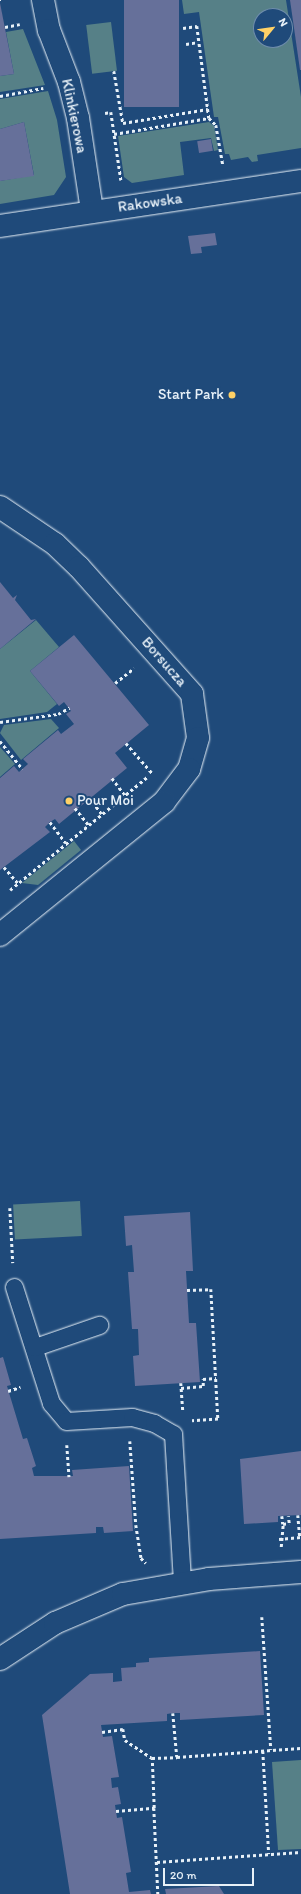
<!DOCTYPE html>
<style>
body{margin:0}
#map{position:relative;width:301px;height:1894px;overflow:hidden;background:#1f4a7a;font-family:Itim,sans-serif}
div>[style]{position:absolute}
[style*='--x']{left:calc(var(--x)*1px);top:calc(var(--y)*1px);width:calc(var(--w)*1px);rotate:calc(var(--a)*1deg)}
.green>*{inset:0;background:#568087;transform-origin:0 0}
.building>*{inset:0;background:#66709a;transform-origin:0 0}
.path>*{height:2.5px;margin-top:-1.25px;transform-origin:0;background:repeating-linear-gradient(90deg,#e8f1f8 0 3px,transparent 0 6px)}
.roads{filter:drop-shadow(0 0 1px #e8f1f8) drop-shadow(0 0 1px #e8f1f8)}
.service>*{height:17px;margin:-8.5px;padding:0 8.5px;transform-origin:8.5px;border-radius:8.5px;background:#1f4a7a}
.minor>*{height:22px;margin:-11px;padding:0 11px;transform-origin:11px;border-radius:11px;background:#1f4a7a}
.dots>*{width:11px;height:11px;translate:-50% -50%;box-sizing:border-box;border:2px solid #1f4a7a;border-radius:50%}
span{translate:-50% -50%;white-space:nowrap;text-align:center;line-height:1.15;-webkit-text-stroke:4px #1f4a7a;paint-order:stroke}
.street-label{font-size:15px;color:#e8f1f8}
.poi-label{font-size:15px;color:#e8f1f8}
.right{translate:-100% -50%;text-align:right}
.left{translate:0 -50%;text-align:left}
.north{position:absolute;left:253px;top:8px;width:40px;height:40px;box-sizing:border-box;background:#1f4a7a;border:1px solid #6f8dac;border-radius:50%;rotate:61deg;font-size:11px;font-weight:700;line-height:16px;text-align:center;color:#e8f1f8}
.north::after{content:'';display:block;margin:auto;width:14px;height:18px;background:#ffd166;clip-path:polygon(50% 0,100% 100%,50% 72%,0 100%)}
.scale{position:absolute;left:163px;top:1868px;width:91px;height:18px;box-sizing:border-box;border:2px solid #e8f1f8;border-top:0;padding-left:5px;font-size:12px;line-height:14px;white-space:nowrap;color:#e8f1f8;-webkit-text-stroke:3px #1f4a7a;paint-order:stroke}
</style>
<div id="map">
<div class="green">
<div style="clip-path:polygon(evenodd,182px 0,286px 0,301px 97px,301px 148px,257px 155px,258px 161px,252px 162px,248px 157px,231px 160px,229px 154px,225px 154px,218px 117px,214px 117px,199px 12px,184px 14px,182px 0,261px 16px,285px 16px,285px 40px,261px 40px,261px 16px)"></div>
<div style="left:111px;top:22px;width:49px;height:25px;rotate:83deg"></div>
<div style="clip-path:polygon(23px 29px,45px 85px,0 92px,0 76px,14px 74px,6px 32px)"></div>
<div style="clip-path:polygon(48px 91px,57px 120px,66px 177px,54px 195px,0 204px,0 181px,34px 175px,24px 122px,0 129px,0 99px)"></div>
<div style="clip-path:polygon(209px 122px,214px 126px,218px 150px,214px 151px,211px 138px,180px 142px,184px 175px,132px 183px,124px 177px,118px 136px)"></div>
<div style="clip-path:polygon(36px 620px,59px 647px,30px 671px,57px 704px,47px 712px,0 719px,0 649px)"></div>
<div style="clip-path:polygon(51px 719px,59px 728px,21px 760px,0 733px,4px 725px)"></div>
<div style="clip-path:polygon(0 747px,15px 764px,0 777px)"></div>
<div style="clip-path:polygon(74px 841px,81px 850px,38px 885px,22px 883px)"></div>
<div style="left:80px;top:1201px;width:35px;height:67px;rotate:87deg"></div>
<div style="clip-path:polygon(301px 1760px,301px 1849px,278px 1850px,272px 1762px)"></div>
</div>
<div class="building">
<div style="left:124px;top:0;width:55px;height:107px"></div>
<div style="clip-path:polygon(290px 0,301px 0,301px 70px,300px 70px)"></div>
<div style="clip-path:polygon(0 3px,14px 74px,0 76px)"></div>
<div style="clip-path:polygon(24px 122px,34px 176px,0 181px,0 129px)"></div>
<div style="left:211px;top:139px;width:12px;height:14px;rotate:81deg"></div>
<div style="clip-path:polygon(215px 233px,217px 245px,201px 247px,202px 253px,191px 254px,188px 236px)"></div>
<div style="clip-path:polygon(0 582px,13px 598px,17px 595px,15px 600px,31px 620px,36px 619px,0 649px)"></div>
<div style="clip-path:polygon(74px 635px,149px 725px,115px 753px,127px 768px,59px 824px,55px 819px,50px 822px,45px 827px,50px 832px,0 870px,0 778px,14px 766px,19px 772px,28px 764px,23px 759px,58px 730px,61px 734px,74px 724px,66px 714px,71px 711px,64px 702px,59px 706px,30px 671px)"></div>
<div style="clip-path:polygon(190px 1212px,193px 1271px,186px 1271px,189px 1323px,196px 1323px,200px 1382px,135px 1386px,133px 1356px,139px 1355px,138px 1329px,132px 1329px,128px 1272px,134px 1272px,132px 1245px,126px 1246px,124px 1216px)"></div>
<div style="clip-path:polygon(3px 1357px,11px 1385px,7px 1386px,23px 1439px,27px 1438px,36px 1466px,32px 1468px,34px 1476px,73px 1476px,72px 1470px,129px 1466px,133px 1531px,104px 1533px,103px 1527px,96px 1527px,96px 1533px,0 1539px,0 1358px)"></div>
<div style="clip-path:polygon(301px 1451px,301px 1515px,278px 1516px,278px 1522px,244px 1524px,240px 1459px)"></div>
<div style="clip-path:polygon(260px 1651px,264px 1715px,180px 1720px,180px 1713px,173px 1713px,167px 1714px,167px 1721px,101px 1725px,103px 1737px,112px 1736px,119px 1777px,111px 1778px,112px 1788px,118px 1787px,121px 1804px,115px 1805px,117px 1818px,122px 1817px,131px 1872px,126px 1873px,129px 1892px,150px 1890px,151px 1894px,70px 1894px,42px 1715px,90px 1674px,113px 1673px,113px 1682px,122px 1681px,121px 1668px,136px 1667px,136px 1663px,149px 1662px,149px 1658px)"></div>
<div style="clip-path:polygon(219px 1886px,224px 1894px,166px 1894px,165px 1889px)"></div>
</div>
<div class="path">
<div style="--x:0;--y:0;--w:1;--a:0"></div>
<div style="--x:5;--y:27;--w:15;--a:-11"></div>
<div style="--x:183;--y:28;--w:14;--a:-8"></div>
<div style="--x:197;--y:26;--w:93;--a:82.6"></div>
<div style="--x:186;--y:44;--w:12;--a:-9"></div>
<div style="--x:114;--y:71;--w:53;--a:80.2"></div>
<div style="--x:123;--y:123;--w:86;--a:-9.4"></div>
<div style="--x:0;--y:96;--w:44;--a:-10.5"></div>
<div style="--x:105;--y:113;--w:6;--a:-9"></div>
<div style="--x:111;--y:112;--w:69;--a:81.6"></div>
<div style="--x:114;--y:134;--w:96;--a:-9.6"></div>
<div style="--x:209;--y:118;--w:10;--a:45"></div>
<div style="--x:216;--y:125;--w:41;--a:80.1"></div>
<div style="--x:115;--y:683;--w:24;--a:-38"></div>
<div style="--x:0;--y:722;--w:59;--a:-7.9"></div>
<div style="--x:58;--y:714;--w:13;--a:-29"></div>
<div style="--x:0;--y:741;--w:36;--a:51"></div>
<div style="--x:126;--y:743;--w:40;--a:49"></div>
<div style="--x:112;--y:778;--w:21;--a:53"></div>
<div style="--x:89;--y:797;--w:21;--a:53"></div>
<div style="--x:75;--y:808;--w:22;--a:51"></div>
<div style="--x:50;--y:822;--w:26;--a:53"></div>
<div style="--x:4;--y:867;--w:21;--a:49"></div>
<div style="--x:10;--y:890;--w:178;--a:-39.5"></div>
<div style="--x:10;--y:1208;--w:55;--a:86.9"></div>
<div style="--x:187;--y:1290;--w:24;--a:-2"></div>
<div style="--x:211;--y:1289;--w:130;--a:86.9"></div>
<div style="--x:218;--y:1419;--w:26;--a:176"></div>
<div style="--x:181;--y:1383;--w:28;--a:86"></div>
<div style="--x:181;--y:1388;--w:22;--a:-5"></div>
<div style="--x:203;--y:1386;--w:7;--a:-90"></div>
<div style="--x:203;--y:1379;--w:13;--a:-4"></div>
<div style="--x:8;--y:1391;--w:13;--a:-18"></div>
<div style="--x:130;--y:1441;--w:84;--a:85.9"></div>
<div style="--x:136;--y:1525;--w:33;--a:81"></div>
<div style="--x:141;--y:1558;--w:7;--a:45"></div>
<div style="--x:67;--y:1445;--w:32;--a:86"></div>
<div style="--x:298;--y:1515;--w:22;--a:85"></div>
<div style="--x:282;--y:1516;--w:8;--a:83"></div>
<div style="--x:283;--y:1524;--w:6;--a:-9"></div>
<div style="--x:289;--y:1523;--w:7;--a:-98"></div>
<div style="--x:279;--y:1539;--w:22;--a:-5"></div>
<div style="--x:281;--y:1547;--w:23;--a:-85"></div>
<div style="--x:262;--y:1617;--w:133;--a:86.1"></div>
<div style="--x:173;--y:1713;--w:44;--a:84.8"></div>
<div style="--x:177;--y:1757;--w:124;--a:-4.2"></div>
<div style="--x:102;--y:1732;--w:21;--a:-8"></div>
<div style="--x:123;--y:1729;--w:11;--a:80"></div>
<div style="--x:125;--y:1740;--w:32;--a:34"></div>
<div style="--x:152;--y:1758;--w:25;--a:-2"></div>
<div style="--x:263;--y:1751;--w:103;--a:86.7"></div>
<div style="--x:154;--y:1808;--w:86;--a:87.3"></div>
<div style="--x:116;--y:1811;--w:38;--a:-5"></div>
<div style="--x:154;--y:1808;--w:50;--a:-92.3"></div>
<div style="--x:157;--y:1862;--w:144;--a:-4"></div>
</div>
<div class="roads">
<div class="service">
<div style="--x:14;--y:1287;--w:122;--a:72.3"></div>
<div style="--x:51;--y:1403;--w:23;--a:50"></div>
<div style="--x:66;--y:1421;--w:66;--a:-3.5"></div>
<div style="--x:132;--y:1417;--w:23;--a:15"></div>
<div style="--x:154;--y:1423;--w:22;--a:30"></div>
<div style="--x:173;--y:1434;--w:149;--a:86.5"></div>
<div style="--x:35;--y:1347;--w:68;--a:-19"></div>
</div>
<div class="minor">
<div style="--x:43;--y:0;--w:31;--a:79"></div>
<div style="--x:49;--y:30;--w:56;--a:69"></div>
<div style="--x:69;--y:82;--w:37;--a:76"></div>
<div style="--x:78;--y:118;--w:94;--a:81.4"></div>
<div style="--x:0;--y:226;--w:304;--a:-8.5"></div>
<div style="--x:0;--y:507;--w:66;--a:33.9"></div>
<div style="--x:55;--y:544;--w:33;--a:44"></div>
<div style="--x:79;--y:567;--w:170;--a:48.3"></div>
<div style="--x:192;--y:694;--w:44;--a:82.2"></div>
<div style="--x:198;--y:738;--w:32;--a:106"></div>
<div style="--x:189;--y:769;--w:41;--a:127.1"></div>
<div style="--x:164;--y:802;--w:211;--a:141"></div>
<div style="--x:0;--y:1659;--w:66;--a:-33.2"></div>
<div style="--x:55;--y:1623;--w:74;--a:-23.1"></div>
<div style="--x:123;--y:1594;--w:87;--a:-9.9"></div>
<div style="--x:209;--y:1579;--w:92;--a:-4.4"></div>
</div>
</div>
<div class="dots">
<div style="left:232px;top:395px;background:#ffd166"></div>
<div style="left:69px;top:801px;background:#ffd166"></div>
</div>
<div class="street-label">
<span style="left:74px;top:116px;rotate:78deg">Klinkierowa</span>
<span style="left:150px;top:203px;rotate:-8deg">Rakowska</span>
<span style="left:164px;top:662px;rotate:49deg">Borsucza</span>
</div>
<div class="poi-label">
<span class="right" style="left:224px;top:395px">Start Park</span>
<span class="left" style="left:77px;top:801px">Pour Moi</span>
</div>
<div class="north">N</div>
<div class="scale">20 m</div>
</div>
